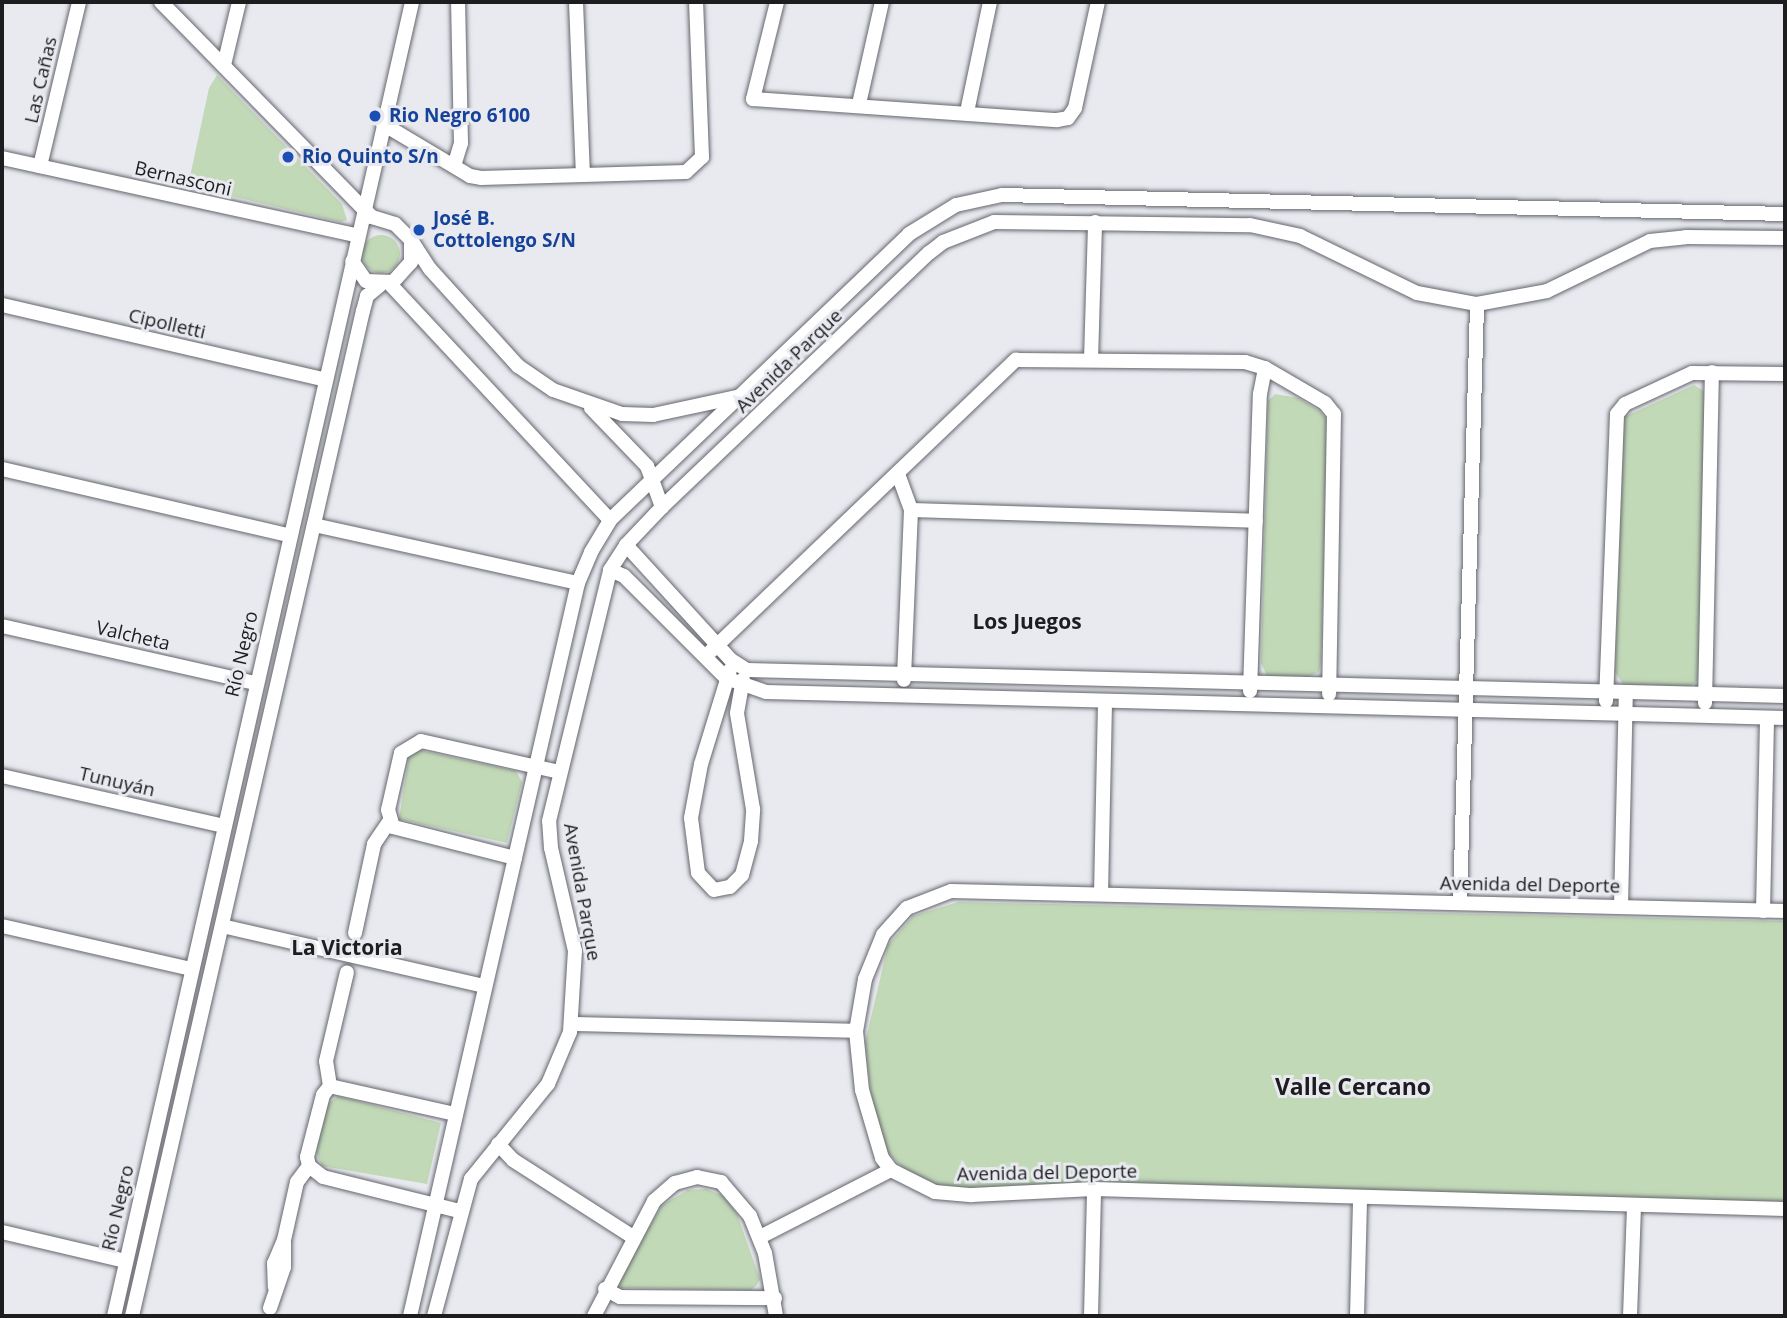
<!DOCTYPE html>
<meta charset="utf-8">
<style>
body{margin:0}
#map{position:relative;width:1787px;height:1318px;overflow:hidden;background:#e8eaf0;font-family:"Open Sans",sans-serif}
div>[style]{position:absolute}
[style*='--x']{left:calc(var(--x)*1px);top:calc(var(--y)*1px);width:calc(var(--w)*1px);rotate:calc(var(--a)*1deg)}
.green>*{inset:0;background:#c2d9b8}
.round{border-radius:50%}
.roads{filter:drop-shadow(0 0 2px #64666c) drop-shadow(0 0 2px #64666c)}
.street>*{height:14px;margin:-7px;padding:0 7px;transform-origin:7px;border-radius:7px;background:#fff}
.dots>*{width:19px;height:19px;translate:-50% -50%;box-sizing:border-box;border:4px solid #e8eaf0;border-radius:50%}
span{translate:-50% -50%;white-space:nowrap;text-align:center;line-height:1.15;-webkit-text-stroke:6px #e8eaf0;paint-order:stroke}
.street-label{font-size:19px;color:#1d1d20}
.transit-label{font-size:19px;color:#164399;font-weight:700}
.left{translate:0 -50%;text-align:left}
.neighbourhood-label{font-size:21px;color:#1d1d20;font-weight:700}
.quarter-label{font-size:23px;color:#1d1d20;font-weight:700}
.frame{position:absolute;inset:0;border:4px solid #1d1d20;pointer-events:none}
</style>
<div id="map">
<div class="green">
<div style="clip-path:polygon(217px 75px,342px 204px,347px 220px,341px 222px,188px 186px,209px 88px)"></div>
<div class="round" style="left:362px;top:235px;width:38px;height:38px"></div>
<div style="clip-path:polygon(1694px 385px,1704px 391px,1706px 398px,1699px 680px,1688px 688px,1625px 687px,1615px 672px,1624px 417px)"></div>
<div style="clip-path:polygon(1275px 394px,1298px 398px,1320px 411px,1328px 422px,1321px 662px,1319px 672px,1306px 678px,1267px 676px,1261px 663px,1268px 401px)"></div>
<div style="clip-path:polygon(419px 750px,516px 771px,522px 782px,507px 843px,399px 819px,409px 755px)"></div>
<div style="clip-path:polygon(958px 902px,1785px 921px,1785px 1202px,950px 1191px,906px 1171px,887px 1152px,872px 1101px,865px 1043px,888px 945px,913px 916px)"></div>
<div style="clip-path:polygon(338px 1096px,441px 1123px,427px 1184px,322px 1166px,316px 1152px,328px 1104px)"></div>
<div style="clip-path:polygon(706px 1189px,724px 1196px,737px 1214px,760px 1279px,757px 1285px,751px 1290px,621px 1288px,618px 1281px,662px 1205px,688px 1190px)"></div>
</div>
<div class="roads">
<div class="street">
<div style="--x:161;--y:2;--w:289;--a:45.6"></div>
<div style="--x:363;--y:208;--w:13;--a:45"></div>
<div style="--x:372;--y:217;--w:24;--a:17"></div>
<div style="--x:395;--y:224;--w:23;--a:45"></div>
<div style="--x:411;--y:240;--w:22;--a:90"></div>
<div style="--x:411;--y:262;--w:27;--a:132"></div>
<div style="--x:393;--y:282;--w:27;--a:-178"></div>
<div style="--x:366;--y:281;--w:24;--a:-125"></div>
<div style="--x:576;--y:2;--w:173;--a:87.7"></div>
<div style="--x:777;--y:2;--w:100;--a:103.9"></div>
<div style="--x:753;--y:99;--w:305;--a:4"></div>
<div style="--x:1057;--y:120;--w:11;--a:-10"></div>
<div style="--x:1068;--y:118;--w:12;--a:-55"></div>
<div style="--x:1075;--y:108;--w:108;--a:-77.8"></div>
<div style="--x:224;--y:65;--w:65;--a:-76.6"></div>
<div style="--x:859;--y:104;--w:105;--a:-77.3"></div>
<div style="--x:967;--y:112;--w:112;--a:-78.2"></div>
<div style="--x:383;--y:124;--w:101;--a:30.9"></div>
<div style="--x:470;--y:176;--w:11;--a:10"></div>
<div style="--x:481;--y:178;--w:205;--a:-1.7"></div>
<div style="--x:686;--y:172;--w:22;--a:-43"></div>
<div style="--x:702;--y:157;--w:155;--a:-92.2"></div>
<div style="--x:2;--y:158;--w:362;--a:12.3"></div>
<div style="--x:40;--y:166;--w:169;--a:-76.6"></div>
<div style="--x:454;--y:166;--w:24;--a:-73"></div>
<div style="--x:461;--y:143;--w:141;--a:-91.2"></div>
<div style="--x:413;--y:243;--w:31;--a:57"></div>
<div style="--x:430;--y:269;--w:131;--a:47.8"></div>
<div style="--x:518;--y:366;--w:42;--a:34.4"></div>
<div style="--x:553;--y:390;--w:73;--a:19.2"></div>
<div style="--x:622;--y:414;--w:31;--a:2"></div>
<div style="--x:653;--y:415;--w:91;--a:-12.1"></div>
<div style="--x:389;--y:283;--w:324;--a:47"></div>
<div style="--x:2;--y:305;--w:329;--a:13"></div>
<div style="--x:1091;--y:360;--w:138;--a:-88.3"></div>
<div style="--x:591;--y:408;--w:81;--a:46"></div>
<div style="--x:647;--y:466;--w:44;--a:69.9"></div>
<div style="--x:2;--y:469;--w:294;--a:13"></div>
<div style="--x:898;--y:474;--w:38;--a:70"></div>
<div style="--x:911;--y:510;--w:170;--a:92.4"></div>
<div style="--x:911;--y:510;--w:345;--a:1.8"></div>
<div style="--x:314;--y:525;--w:270;--a:12.4"></div>
<div style="--x:626;--y:545;--w:156;--a:47.6"></div>
<div style="--x:731;--y:660;--w:19;--a:32"></div>
<div style="--x:747;--y:670;--w:1038;--a:1.43"></div>
<div style="--x:610;--y:570;--w:15;--a:23"></div>
<div style="--x:624;--y:576;--w:144;--a:45"></div>
<div style="--x:726;--y:678;--w:42;--a:19.3"></div>
<div style="--x:766;--y:692;--w:1019;--a:1.46"></div>
<div style="--x:2;--y:626;--w:259;--a:12.7"></div>
<div style="--x:711;--y:651;--w:422;--a:-43.7"></div>
<div style="--x:1016;--y:360;--w:229;--a:0.5"></div>
<div style="--x:1245;--y:362;--w:21;--a:17"></div>
<div style="--x:1265;--y:368;--w:69;--a:30.3"></div>
<div style="--x:1325;--y:403;--w:14;--a:51"></div>
<div style="--x:1334;--y:414;--w:280;--a:91"></div>
<div style="--x:730;--y:670;--w:98;--a:107.1"></div>
<div style="--x:701;--y:764;--w:55;--a:100.5"></div>
<div style="--x:691;--y:818;--w:55;--a:82.7"></div>
<div style="--x:698;--y:873;--w:23;--a:47"></div>
<div style="--x:714;--y:890;--w:16;--a:-11"></div>
<div style="--x:730;--y:887;--w:17;--a:-45"></div>
<div style="--x:742;--y:875;--w:35;--a:-75"></div>
<div style="--x:751;--y:841;--w:32;--a:-86"></div>
<div style="--x:753;--y:809;--w:97;--a:-99.5"></div>
<div style="--x:737;--y:713;--w:34;--a:-80"></div>
<div style="--x:1250;--y:691;--w:297;--a:-88.1"></div>
<div style="--x:1260;--y:394;--w:26;--a:-79"></div>
<div style="--x:1606;--y:701;--w:287;--a:-87.8"></div>
<div style="--x:1617;--y:414;--w:13;--a:-51"></div>
<div style="--x:1625;--y:404;--w:74;--a:-24.8"></div>
<div style="--x:1692;--y:373;--w:93;--a:0.6"></div>
<div style="--x:1705;--y:703;--w:331;--a:-88.8"></div>
<div style="--x:2;--y:776;--w:227;--a:12.7"></div>
<div style="--x:515;--y:858;--w:126;--a:-165.7"></div>
<div style="--x:393;--y:827;--w:18;--a:-106"></div>
<div style="--x:388;--y:810;--w:58;--a:-77.2"></div>
<div style="--x:401;--y:753;--w:23;--a:-31"></div>
<div style="--x:421;--y:741;--w:142;--a:12.6"></div>
<div style="--x:1101;--y:894;--w:193;--a:-88.8"></div>
<div style="--x:1460;--y:903;--w:599;--a:-88.37"></div>
<div style="--x:1621;--y:907;--w:214;--a:-88.7"></div>
<div style="--x:1763;--y:911;--w:193;--a:-88.8"></div>
<div style="--x:1785;--y:911;--w:834;--a:-178.63"></div>
<div style="--x:951;--y:891;--w:47;--a:158.9"></div>
<div style="--x:907;--y:908;--w:36;--a:132"></div>
<div style="--x:883;--y:935;--w:48;--a:112.2"></div>
<div style="--x:865;--y:979;--w:53;--a:99.8"></div>
<div style="--x:856;--y:1031;--w:59;--a:84.2"></div>
<div style="--x:862;--y:1090;--w:71;--a:73.6"></div>
<div style="--x:882;--y:1158;--w:15;--a:53"></div>
<div style="--x:891;--y:1170;--w:49;--a:26.6"></div>
<div style="--x:935;--y:1192;--w:37;--a:5"></div>
<div style="--x:972;--y:1195;--w:122;--a:-2.8"></div>
<div style="--x:1094;--y:1189;--w:691;--a:1.66"></div>
<div style="--x:2;--y:926;--w:194;--a:12.8"></div>
<div style="--x:222;--y:926;--w:270;--a:12.9"></div>
<div style="--x:355;--y:933;--w:91;--a:-77.9"></div>
<div style="--x:374;--y:844;--w:27;--a:-56"></div>
<div style="--x:572;--y:1024;--w:284;--a:1.4"></div>
<div style="--x:330;--y:1086;--w:25;--a:-99"></div>
<div style="--x:326;--y:1061;--w:91;--a:-76.7"></div>
<div style="--x:455;--y:1114;--w:128;--a:-167.4"></div>
<div style="--x:330;--y:1086;--w:11;--a:128"></div>
<div style="--x:323;--y:1095;--w:64;--a:104.5"></div>
<div style="--x:307;--y:1157;--w:9;--a:77"></div>
<div style="--x:309;--y:1166;--w:18;--a:38"></div>
<div style="--x:323;--y:1177;--w:140;--a:14"></div>
<div style="--x:498;--y:1144;--w:22;--a:47"></div>
<div style="--x:513;--y:1160;--w:143;--a:32.7"></div>
<div style="--x:2;--y:1232;--w:127;--a:13.2"></div>
<div style="--x:760;--y:1237;--w:147;--a:-27.1"></div>
<div style="--x:284;--y:1240;--w:59;--a:-77.4"></div>
<div style="--x:297;--y:1182;--w:20;--a:-53"></div>
<div style="--x:605;--y:1289;--w:17;--a:28"></div>
<div style="--x:620;--y:1297;--w:155;--a:0.4"></div>
<div style="--x:270;--y:1308;--w:43;--a:-71.1"></div>
<div style="--x:284;--y:1267;--w:27;--a:-90"></div>
<div style="--x:284;--y:1240;--w:25;--a:113"></div>
<div style="--x:274;--y:1263;--w:24;--a:88"></div>
<div style="--x:114;--y:1316;--w:1347;--a:-77.22"></div>
<div style="--x:132;--y:1316;--w:1031;--a:-77.06"></div>
<div style="--x:363;--y:311;--w:16;--a:-75"></div>
<div style="--x:367;--y:296;--w:17;--a:-40"></div>
<div style="--x:410;--y:1316;--w:752;--a:-77.09"></div>
<div style="--x:578;--y:583;--w:34;--a:-67"></div>
<div style="--x:591;--y:552;--w:37;--a:-59"></div>
<div style="--x:610;--y:520;--w:414;--a:-43.7"></div>
<div style="--x:909;--y:234;--w:55;--a:-31.7"></div>
<div style="--x:956;--y:205;--w:47;--a:-12.3"></div>
<div style="--x:1002;--y:195;--w:783;--a:1.39"></div>
<div style="--x:434;--y:1316;--w:142;--a:-74.9"></div>
<div style="--x:471;--y:1179;--w:122;--a:-51"></div>
<div style="--x:548;--y:1084;--w:56;--a:-67.1"></div>
<div style="--x:570;--y:1032;--w:81;--a:-86.5"></div>
<div style="--x:575;--y:951;--w:106;--a:-103.1"></div>
<div style="--x:551;--y:848;--w:27;--a:-94"></div>
<div style="--x:549;--y:821;--w:258;--a:-76.3"></div>
<div style="--x:610;--y:570;--w:30;--a:-57"></div>
<div style="--x:626;--y:545;--w:52;--a:-46.5"></div>
<div style="--x:662;--y:507;--w:369;--a:-43.6"></div>
<div style="--x:929;--y:253;--w:18;--a:-38"></div>
<div style="--x:943;--y:242;--w:55;--a:-21.4"></div>
<div style="--x:994;--y:222;--w:256;--a:0.7"></div>
<div style="--x:1250;--y:225;--w:51;--a:12.4"></div>
<div style="--x:1300;--y:236;--w:130;--a:26"></div>
<div style="--x:1417;--y:293;--w:61;--a:10.4"></div>
<div style="--x:1477;--y:304;--w:71;--a:-10.5"></div>
<div style="--x:1547;--y:291;--w:114;--a:-25.9"></div>
<div style="--x:1650;--y:241;--w:36;--a:-6"></div>
<div style="--x:1686;--y:237;--w:99;--a:0.6"></div>
<div style="--x:594;--y:1316;--w:130;--a:-62.4"></div>
<div style="--x:654;--y:1201;--w:28;--a:-41"></div>
<div style="--x:675;--y:1183;--w:23;--a:-15"></div>
<div style="--x:697;--y:1177;--w:25;--a:12"></div>
<div style="--x:721;--y:1182;--w:45;--a:49.5"></div>
<div style="--x:750;--y:1216;--w:40;--a:68"></div>
<div style="--x:765;--y:1253;--w:64;--a:80.1"></div>
<div style="--x:1091;--y:1316;--w:127;--a:-88.6"></div>
<div style="--x:1357;--y:1316;--w:118;--a:-88.5"></div>
<div style="--x:1630;--y:1316;--w:110;--a:-87.9"></div>
</div>
</div>
<div class="dots">
<div style="left:375px;top:116px;background:#1a4fb4"></div>
<div style="left:288px;top:157px;background:#1a4fb4"></div>
<div style="left:419px;top:230px;background:#1a4fb4"></div>
</div>
<div class="street-label">
<span style="left:41px;top:80px;rotate:-77deg">Las Cañas</span>
<span style="left:183px;top:179px;rotate:13deg">Bernasconi</span>
<span style="left:167px;top:324px;rotate:13deg">Cipolletti</span>
<span style="left:789px;top:361px;rotate:-44deg">Avenida Parque</span>
<span style="left:133px;top:636px;rotate:13deg">Valcheta</span>
<span style="left:242px;top:654px;rotate:-77deg">Río Negro</span>
<span style="left:117px;top:782px;rotate:13deg">Tunuyán</span>
<span style="left:1530px;top:885px;rotate:1deg">Avenida del Deporte</span>
<span style="left:582px;top:892px;rotate:80deg">Avenida Parque</span>
<span style="left:1047px;top:1173px;rotate:-1deg">Avenida del Deporte</span>
<span style="left:118px;top:1208px;rotate:-77deg">Río Negro</span>
</div>
<div class="transit-label">
<span class="left" style="left:389px;top:116px">Rio Negro 6100</span>
<span class="left" style="left:302px;top:157px">Rio Quinto S/n</span>
<span class="left" style="left:433px;top:230px">José B.<br>Cottolengo S/N</span>
</div>
<div class="neighbourhood-label">
<span style="left:1027px;top:621px">Los Juegos</span>
<span style="left:347px;top:947px">La Victoria</span>
</div>
<div class="quarter-label">
<span style="left:1353px;top:1086px">Valle Cercano</span>
</div>
<div class="frame"></div>
</div>
